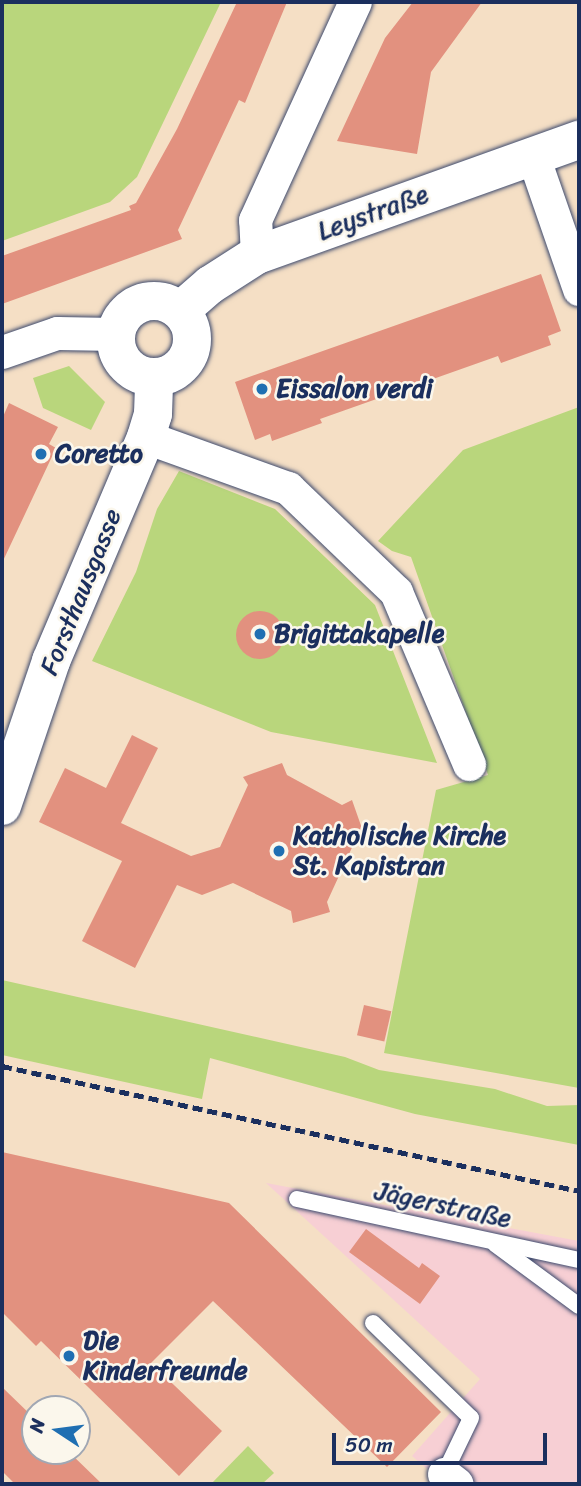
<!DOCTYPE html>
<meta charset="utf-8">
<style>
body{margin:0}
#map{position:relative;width:581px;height:1486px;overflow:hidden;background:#f5dfc5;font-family:Sriracha,sans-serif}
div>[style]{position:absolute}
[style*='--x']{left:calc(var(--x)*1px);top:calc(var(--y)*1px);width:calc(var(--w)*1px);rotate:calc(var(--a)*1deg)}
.built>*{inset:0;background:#f7cfd4}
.green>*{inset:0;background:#b9d67c}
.building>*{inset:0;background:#e2917f;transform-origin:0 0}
.round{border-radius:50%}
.roads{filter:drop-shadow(0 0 2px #3c496d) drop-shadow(0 0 2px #3c496d)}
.service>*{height:16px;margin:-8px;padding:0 8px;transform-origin:8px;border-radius:8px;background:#fff}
.minor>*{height:33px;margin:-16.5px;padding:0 16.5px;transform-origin:16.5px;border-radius:16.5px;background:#fff}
.tertiary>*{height:38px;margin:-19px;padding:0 19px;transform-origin:19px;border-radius:19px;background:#fff}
.tertiary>.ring{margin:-19px;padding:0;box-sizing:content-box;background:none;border:38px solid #fff;border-radius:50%}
.rail>*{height:5px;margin-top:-2.5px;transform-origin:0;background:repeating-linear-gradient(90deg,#1b2f5e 0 10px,transparent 0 15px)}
.dots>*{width:19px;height:19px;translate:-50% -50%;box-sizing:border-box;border:4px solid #fbf7ec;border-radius:50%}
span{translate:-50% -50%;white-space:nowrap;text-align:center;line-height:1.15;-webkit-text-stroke:5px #fbf7ec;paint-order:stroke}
.street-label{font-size:26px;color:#1b2f5e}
.poi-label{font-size:26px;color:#1b2f5e;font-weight:700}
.left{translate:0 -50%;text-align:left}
.frame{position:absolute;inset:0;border:4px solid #1b2f5e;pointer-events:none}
.north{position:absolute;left:21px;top:1395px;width:70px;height:70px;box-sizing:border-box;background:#fbf7ec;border:2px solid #a1a7b3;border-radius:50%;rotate:283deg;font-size:19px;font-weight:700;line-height:28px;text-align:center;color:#1b2f5e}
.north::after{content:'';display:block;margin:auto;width:24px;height:32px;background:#1f6fb2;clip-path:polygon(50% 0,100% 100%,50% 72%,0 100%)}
.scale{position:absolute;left:332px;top:1433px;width:215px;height:32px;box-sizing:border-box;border:4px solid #1b2f5e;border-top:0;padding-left:9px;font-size:21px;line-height:24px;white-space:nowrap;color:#1b2f5e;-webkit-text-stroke:5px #fbf7ec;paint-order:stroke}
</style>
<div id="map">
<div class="built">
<div style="clip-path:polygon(266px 1183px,579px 1241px,579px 1484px,445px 1484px,412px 1456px,480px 1379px)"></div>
</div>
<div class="green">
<div style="clip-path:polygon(2px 2px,221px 2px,137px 177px,110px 202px,2px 241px)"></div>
<div style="clip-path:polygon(69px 366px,105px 402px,91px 430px,43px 408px,33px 378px)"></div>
<div style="clip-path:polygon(579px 407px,579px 1088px,384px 1053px,436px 790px,488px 775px,411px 557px,392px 551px,378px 541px,463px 450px)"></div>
<div style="clip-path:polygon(179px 471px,275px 509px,375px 605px,437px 763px,271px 732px,92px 661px,136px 572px,157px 509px)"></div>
<div style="clip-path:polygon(2px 980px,345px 1057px,379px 1070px,495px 1089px,547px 1106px,579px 1105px,579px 1145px,415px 1114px,210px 1058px,202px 1099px,2px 1055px)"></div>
<div style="clip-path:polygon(248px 1446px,274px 1473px,262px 1484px,211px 1484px)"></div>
</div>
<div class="building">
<div style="clip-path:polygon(237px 2px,287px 2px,245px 103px,239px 100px,178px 230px,182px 239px,2px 304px,2px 256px,131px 210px,129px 206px,136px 203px,177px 129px)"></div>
<div style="clip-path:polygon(413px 2px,482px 2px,431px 72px,417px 154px,337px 141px,385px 38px)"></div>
<div style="clip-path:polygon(541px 274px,561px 331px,548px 336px,551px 345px,501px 363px,498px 356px,320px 419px,322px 423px,272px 441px,270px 434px,255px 440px,235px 382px)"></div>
<div style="clip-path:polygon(9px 403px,58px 427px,49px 444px,56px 448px,2px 563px,2px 419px)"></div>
<div class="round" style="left:236px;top:611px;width:48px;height:48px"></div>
<div style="clip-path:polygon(132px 735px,158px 748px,121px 823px,191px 856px,220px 847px,248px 785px,243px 777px,282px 763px,287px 775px,342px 805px,352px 800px,365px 837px,355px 841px,327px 902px,330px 912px,293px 923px,291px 911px,233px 883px,202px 895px,177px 885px,135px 968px,82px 941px,122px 861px,39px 822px,65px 768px,106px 788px)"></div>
<div style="left:364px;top:1005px;width:28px;height:31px;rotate:13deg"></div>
<div style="clip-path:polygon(2px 1152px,229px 1203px,441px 1412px,387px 1467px,213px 1301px,151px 1363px,222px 1431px,179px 1476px,41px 1341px,36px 1346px,2px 1312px)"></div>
<div style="clip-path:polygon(366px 1229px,419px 1268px,422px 1263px,440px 1276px,420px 1304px,349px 1252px)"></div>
<div style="clip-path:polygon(2px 1387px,35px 1419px,35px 1451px,68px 1451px,102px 1484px,15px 1484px,2px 1471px)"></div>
</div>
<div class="roads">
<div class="service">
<div style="--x:297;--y:1199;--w:289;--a:12.2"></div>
<div style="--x:495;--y:1244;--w:104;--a:36.4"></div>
<div style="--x:373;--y:1323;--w:136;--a:44.1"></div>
<div style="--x:471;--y:1418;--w:62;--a:115.7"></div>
</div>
<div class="minor">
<div style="--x:533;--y:156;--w:141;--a:70.9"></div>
<div style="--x:257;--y:255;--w:35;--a:-93"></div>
<div style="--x:255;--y:220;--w:240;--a:-65.4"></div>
<div style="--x:2;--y:352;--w:58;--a:-19.1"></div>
<div style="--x:57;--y:333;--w:59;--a:1"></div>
<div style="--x:146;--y:437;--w:151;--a:19.8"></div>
<div style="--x:288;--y:488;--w:150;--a:43.9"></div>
<div style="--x:396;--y:592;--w:187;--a:67"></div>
<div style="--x:444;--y:1474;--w:16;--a:38"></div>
</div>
<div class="tertiary">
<div class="ring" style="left:116px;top:301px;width:38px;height:38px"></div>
<div style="--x:180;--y:311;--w:40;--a:-41"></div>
<div style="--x:210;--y:285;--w:56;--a:-32.6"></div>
<div style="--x:257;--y:255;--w:342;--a:-19.7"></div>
<div style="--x:2;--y:806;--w:153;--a:-71.3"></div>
<div style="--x:51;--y:661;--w:243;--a:-67"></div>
<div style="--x:146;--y:437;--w:24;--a:-73"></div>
<div style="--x:153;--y:414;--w:36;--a:-88"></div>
</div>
</div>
<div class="rail">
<div style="--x:2;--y:1066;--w:590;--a:12.22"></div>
</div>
<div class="dots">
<div style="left:262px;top:389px;background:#1f6fb2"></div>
<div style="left:41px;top:454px;background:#1f6fb2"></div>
<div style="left:260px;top:634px;background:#1f6fb2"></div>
<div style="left:279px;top:851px;background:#1f6fb2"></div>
<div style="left:69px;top:1356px;background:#1f6fb2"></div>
</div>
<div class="street-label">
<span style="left:373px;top:213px;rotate:-20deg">Leystraße</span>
<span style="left:81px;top:592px;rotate:-68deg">Forsthausgasse</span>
<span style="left:443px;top:1205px;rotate:12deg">Jägerstraße</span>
</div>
<div class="poi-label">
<span class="left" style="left:276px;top:389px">Eissalon verdi</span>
<span class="left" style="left:55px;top:454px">Coretto</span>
<span class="left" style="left:274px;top:634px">Brigittakapelle</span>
<span class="left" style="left:293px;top:851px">Katholische Kirche<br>St. Kapistran</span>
<span class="left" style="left:83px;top:1356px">Die<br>Kinderfreunde</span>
</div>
<div class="frame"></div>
<div class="north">N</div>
<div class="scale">50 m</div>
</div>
